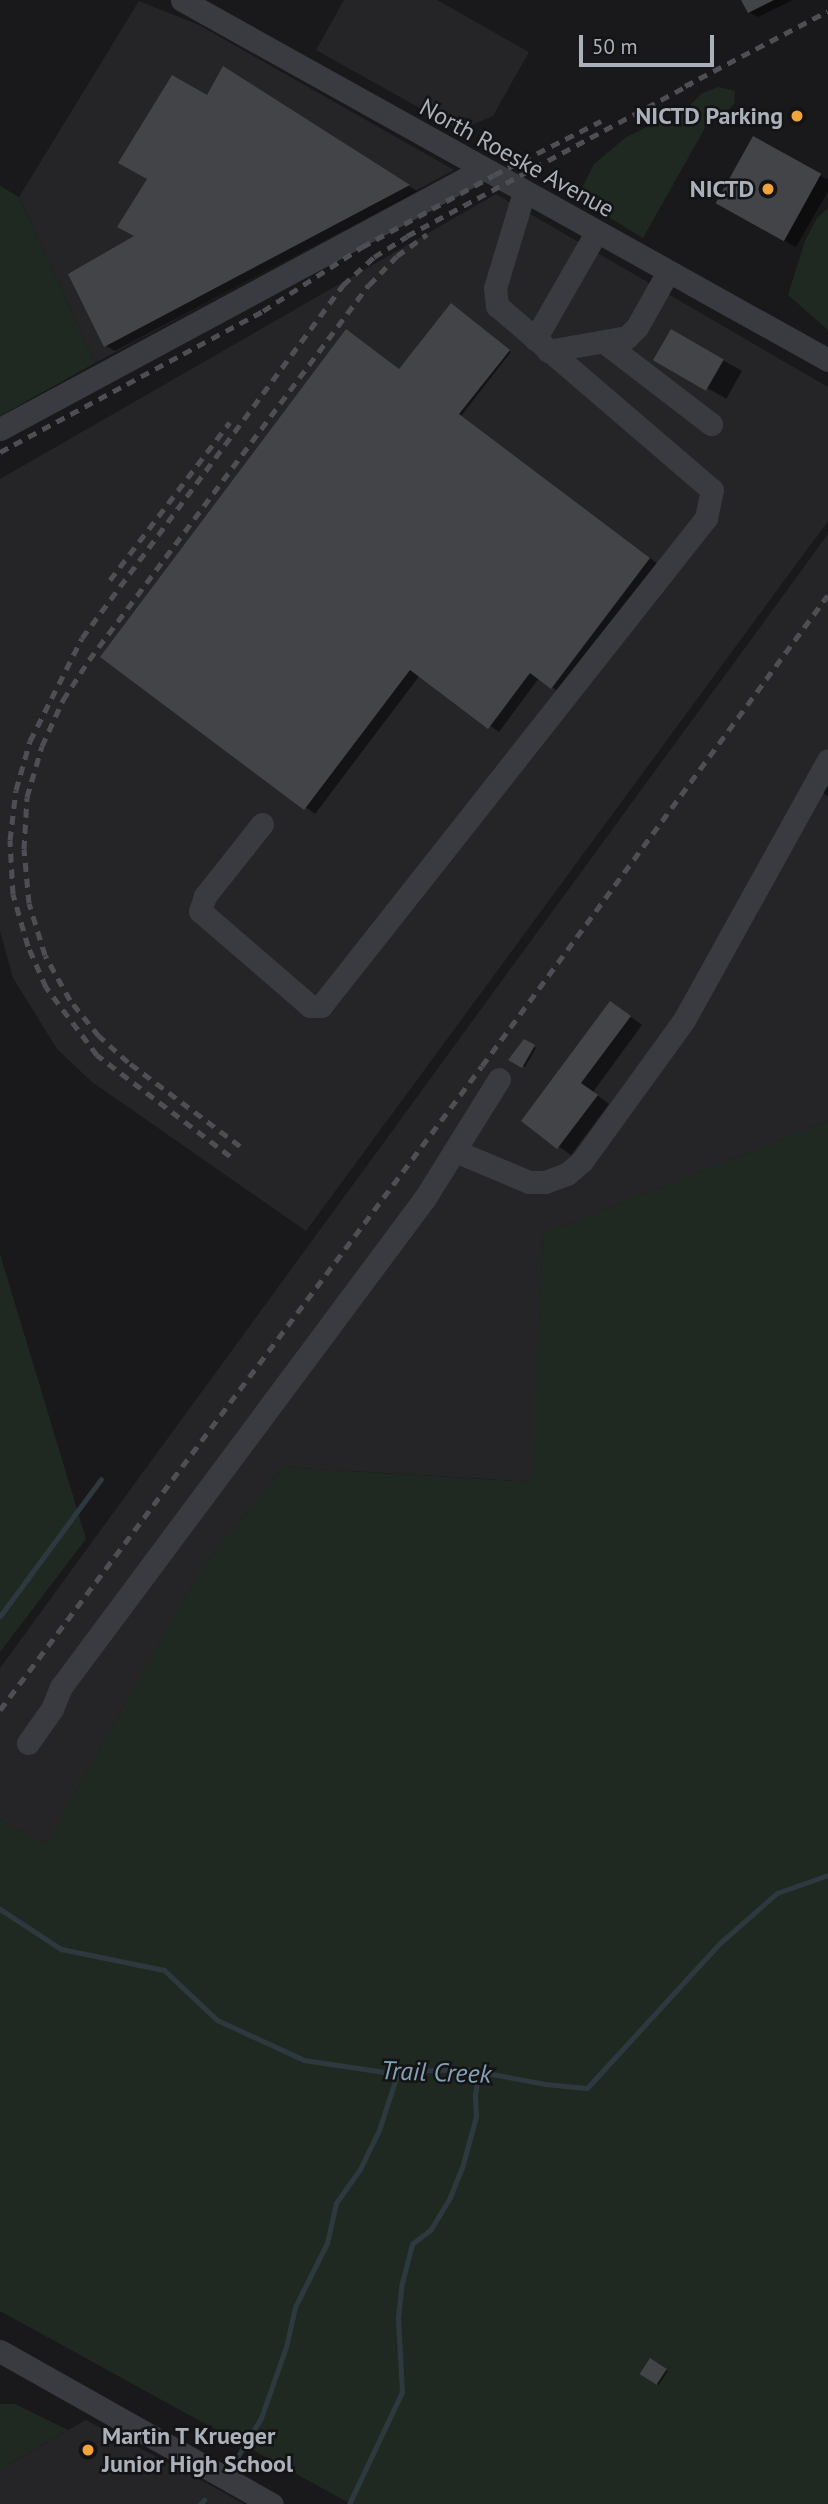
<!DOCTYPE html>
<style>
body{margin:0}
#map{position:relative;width:828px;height:2504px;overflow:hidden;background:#19191b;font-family:"PT Sans",sans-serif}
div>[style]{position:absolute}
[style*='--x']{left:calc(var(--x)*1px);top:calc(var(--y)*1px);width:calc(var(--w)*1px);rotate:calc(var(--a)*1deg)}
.built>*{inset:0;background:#252528}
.green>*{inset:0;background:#202921}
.shadow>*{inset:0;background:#0007;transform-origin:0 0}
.stream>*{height:5px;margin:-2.5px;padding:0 2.5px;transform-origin:2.5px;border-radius:2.5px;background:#2e393f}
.building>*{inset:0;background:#434448;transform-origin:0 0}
.minor>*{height:23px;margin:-11.5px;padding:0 11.5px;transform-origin:11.5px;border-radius:11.5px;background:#3a3b40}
.rail>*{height:5px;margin-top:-2.5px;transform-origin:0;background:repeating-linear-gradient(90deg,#4d4f55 0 9px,transparent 0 16px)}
.dots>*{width:19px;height:19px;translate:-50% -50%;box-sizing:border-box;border:4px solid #141416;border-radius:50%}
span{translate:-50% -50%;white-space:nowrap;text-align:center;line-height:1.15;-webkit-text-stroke:5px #141416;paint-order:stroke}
.poi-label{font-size:24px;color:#abb1ba;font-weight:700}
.right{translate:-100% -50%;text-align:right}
.left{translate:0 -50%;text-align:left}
.street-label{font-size:24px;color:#abb1ba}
.water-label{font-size:26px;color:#83a2b5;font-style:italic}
.scale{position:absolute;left:579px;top:35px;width:135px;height:32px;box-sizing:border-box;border:4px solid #abb1ba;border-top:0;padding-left:9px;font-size:21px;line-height:24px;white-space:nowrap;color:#abb1ba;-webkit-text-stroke:5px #141416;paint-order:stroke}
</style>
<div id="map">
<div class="built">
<div style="clip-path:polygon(344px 0,437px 0,529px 52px,493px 116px,459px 130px,316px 50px)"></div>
<div style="clip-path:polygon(139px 1px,199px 25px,454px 170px,95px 363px,19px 197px)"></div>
<div style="clip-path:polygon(496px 194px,828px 387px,828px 521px,306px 1231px,92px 1082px,57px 1049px,13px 978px,0 931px,0 479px)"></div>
<div style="clip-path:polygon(828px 534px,828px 1121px,543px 1234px,533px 1482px,284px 1467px,201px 1569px,46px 1844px,0 1820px,0 1668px)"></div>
<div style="clip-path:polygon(86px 2420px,214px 2487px,244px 2504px,0 2504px,0 2469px)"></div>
</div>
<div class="green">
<div style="clip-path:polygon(718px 87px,735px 91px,734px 104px,724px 114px,715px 110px,643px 238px,577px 198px,594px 164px,625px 138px,660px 120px,678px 118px,701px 94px)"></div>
<div style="clip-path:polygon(0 186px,19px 197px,95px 363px,0 416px)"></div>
<div style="clip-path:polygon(828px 208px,828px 330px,788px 295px,805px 241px,817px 218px)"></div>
<div style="clip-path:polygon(828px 1121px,828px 2504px,351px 2504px,0 2311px,0 1820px,46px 1844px,201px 1569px,284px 1467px,532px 1482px,543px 1234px)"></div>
<div style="clip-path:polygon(0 1254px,86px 1539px,0 1652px)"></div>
<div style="clip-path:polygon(0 2404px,15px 2404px,68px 2430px,0 2469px)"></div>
</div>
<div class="shadow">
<div style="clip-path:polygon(743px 0,793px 0,758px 17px,749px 12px)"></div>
<div style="clip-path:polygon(233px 74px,417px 191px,115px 351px,106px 346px,137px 236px,207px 97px)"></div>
<div style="clip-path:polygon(753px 138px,828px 180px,828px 191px,796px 247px,717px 203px)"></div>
<div style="clip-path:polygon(454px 306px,511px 352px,461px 416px,658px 564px,561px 693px,539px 678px,499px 732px,420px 675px,315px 814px,102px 656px,400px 370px)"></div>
<div style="left:672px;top:332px;width:80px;height:32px;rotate:29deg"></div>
<div style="clip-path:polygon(828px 784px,828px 797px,822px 792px)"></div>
<div style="clip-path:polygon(623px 1011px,642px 1025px,593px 1092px,609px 1104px,571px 1155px,523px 1121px)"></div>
<div style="clip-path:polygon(525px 1042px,536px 1048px,525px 1067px,511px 1060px)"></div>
<div style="left:651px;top:2360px;width:20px;height:17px;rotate:33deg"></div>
</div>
<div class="stream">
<div style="--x:0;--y:1616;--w:170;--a:-53.6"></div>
<div style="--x:0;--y:1909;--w:73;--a:33.3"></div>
<div style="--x:61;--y:1949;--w:105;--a:11.5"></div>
<div style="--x:164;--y:1970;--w:73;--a:43.3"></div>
<div style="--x:217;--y:2020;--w:96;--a:24.7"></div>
<div style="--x:304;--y:2060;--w:81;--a:8.5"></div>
<div style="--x:384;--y:2072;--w:81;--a:-2.1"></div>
<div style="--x:465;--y:2069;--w:81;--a:10.6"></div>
<div style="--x:545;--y:2084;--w:42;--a:5.4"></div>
<div style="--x:587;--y:2088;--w:197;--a:-47.5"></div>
<div style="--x:720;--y:1943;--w:76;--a:-41.3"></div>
<div style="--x:777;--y:1893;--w:54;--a:-19.4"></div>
<div style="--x:238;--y:2456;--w:44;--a:-58.8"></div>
<div style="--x:261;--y:2418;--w:75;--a:-70.6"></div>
<div style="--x:286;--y:2347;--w:41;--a:-77.3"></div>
<div style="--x:295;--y:2307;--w:72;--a:-63.4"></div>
<div style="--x:327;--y:2243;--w:41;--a:-77.3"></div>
<div style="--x:336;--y:2203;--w:42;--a:-54.8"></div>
<div style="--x:360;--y:2169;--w:43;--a:-64"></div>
<div style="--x:379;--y:2130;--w:61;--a:-71.9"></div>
<div style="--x:200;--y:2504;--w:6;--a:-45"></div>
<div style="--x:349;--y:2504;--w:124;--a:-64.7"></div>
<div style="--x:402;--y:2392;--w:74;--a:-93.1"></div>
<div style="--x:398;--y:2318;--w:31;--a:-84"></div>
<div style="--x:401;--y:2287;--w:44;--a:-75.7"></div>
<div style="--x:412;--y:2244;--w:24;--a:-38"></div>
<div style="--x:431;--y:2229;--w:37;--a:-59"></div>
<div style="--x:450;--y:2197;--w:35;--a:-68"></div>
<div style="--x:463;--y:2164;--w:50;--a:-74.8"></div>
<div style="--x:476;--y:2116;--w:22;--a:-93"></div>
<div style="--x:475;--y:2094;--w:22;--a:-80"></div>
</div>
<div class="building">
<div style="clip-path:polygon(741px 0,774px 0,748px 13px)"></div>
<div style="clip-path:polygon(223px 66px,410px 185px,104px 347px,68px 274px,134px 236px,117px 227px,147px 179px,118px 163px,172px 75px,207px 95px)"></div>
<div style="left:753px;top:136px;width:78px;height:77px;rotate:29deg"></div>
<div style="clip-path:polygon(451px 303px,510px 350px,459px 414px,650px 558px,551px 689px,530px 673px,488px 729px,410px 670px,304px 810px,100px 657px,346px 329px,399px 369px)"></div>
<div style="left:671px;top:329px;width:61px;height:36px;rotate:30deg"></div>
<div style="clip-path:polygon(610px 1001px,631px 1016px,581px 1083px,598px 1095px,557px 1149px,521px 1121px)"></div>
<div style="clip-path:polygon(524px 1039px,535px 1045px,522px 1068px,508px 1060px)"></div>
<div style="left:650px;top:2358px;width:20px;height:19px;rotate:33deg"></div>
</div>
<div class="minor">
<div style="--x:182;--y:0;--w:740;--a:29.13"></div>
<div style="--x:535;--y:339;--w:122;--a:-60.1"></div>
<div style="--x:604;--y:342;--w:135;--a:37.5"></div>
<div style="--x:548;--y:351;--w:80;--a:-10"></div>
<div style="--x:627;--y:337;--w:14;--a:-45"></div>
<div style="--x:637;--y:327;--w:63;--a:-60.6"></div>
<div style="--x:0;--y:429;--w:549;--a:-28.29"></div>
<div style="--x:262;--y:824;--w:92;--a:128.4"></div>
<div style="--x:205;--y:896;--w:16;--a:108"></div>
<div style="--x:200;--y:911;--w:145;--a:40.8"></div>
<div style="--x:310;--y:1006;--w:11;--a:0"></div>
<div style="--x:321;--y:1006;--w:622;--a:-51.73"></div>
<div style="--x:706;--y:518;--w:29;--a:-78"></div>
<div style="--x:712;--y:490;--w:283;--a:-139.4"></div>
<div style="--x:497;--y:306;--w:18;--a:-96"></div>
<div style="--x:495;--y:288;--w:100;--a:-73.2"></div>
<div style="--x:455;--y:1151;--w:80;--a:22.7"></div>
<div style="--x:529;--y:1182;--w:16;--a:0"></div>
<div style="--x:545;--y:1182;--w:23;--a:-20"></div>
<div style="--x:567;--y:1174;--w:20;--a:-41"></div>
<div style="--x:582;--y:1161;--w:174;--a:-54.1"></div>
<div style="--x:684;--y:1020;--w:297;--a:-61"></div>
<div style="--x:28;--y:1743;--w:42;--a:-54.8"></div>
<div style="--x:52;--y:1709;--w:24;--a:-68"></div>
<div style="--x:61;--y:1687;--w:610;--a:-53.34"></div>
<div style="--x:425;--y:1198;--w:140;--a:-58.1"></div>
<div style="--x:0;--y:2351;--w:312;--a:29.4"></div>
</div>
<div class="rail">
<div style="--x:685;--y:86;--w:161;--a:-27.7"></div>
<div style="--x:0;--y:452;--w:298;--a:-28.2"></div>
<div style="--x:263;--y:311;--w:118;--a:-32.9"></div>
<div style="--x:362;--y:247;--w:150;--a:-28.6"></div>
<div style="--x:494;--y:175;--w:120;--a:-26.8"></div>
<div style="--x:110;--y:580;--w:198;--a:-52.8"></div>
<div style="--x:240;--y:1146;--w:140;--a:-143.1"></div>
<div style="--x:128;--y:1062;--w:39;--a:-138"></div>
<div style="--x:99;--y:1036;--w:46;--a:-128.9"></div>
<div style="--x:70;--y:1000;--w:51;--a:-119.1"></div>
<div style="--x:45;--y:955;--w:54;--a:-107.1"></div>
<div style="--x:29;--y:903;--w:54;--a:-95.3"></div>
<div style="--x:24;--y:849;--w:52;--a:-86.7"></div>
<div style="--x:27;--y:797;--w:53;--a:-73.6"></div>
<div style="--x:42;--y:746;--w:51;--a:-65.5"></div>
<div style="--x:63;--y:700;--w:48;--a:-57"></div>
<div style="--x:89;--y:660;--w:468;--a:-53.3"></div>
<div style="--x:369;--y:285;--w:40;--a:-46"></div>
<div style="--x:397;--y:256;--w:37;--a:-36"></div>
<div style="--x:230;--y:1156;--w:167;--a:-142.8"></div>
<div style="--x:97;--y:1055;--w:85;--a:-126.9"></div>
<div style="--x:46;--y:987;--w:45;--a:-113.7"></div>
<div style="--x:28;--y:946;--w:54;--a:-106.1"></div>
<div style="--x:13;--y:894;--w:54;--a:-93.2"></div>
<div style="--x:10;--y:840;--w:50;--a:-83.2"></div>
<div style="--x:16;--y:790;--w:51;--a:-74.1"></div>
<div style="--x:30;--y:741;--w:115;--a:-63.2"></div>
<div style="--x:82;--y:638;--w:439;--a:-53.5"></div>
<div style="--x:343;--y:285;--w:42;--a:-42.1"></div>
<div style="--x:374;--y:257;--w:39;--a:-32"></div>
<div style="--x:407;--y:236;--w:322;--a:-28.2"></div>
<div style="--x:0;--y:1710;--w:804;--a:-53.19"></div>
<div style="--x:482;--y:1066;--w:584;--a:-53.7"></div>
</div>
<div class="dots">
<div style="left:797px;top:116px;background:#f1a43a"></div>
<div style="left:768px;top:189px;background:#f1a43a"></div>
<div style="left:88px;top:2450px;background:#f1a43a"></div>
</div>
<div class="poi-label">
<span class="right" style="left:783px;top:116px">NICTD Parking</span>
<span class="right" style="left:754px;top:189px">NICTD</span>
<span class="left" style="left:102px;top:2450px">Martin T Krueger<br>Junior High School</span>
</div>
<div class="street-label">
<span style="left:517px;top:158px;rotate:29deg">North Roeske Avenue</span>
</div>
<div class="water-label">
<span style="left:436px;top:2072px;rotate:2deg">Trail Creek</span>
</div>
<div class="scale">50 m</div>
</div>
